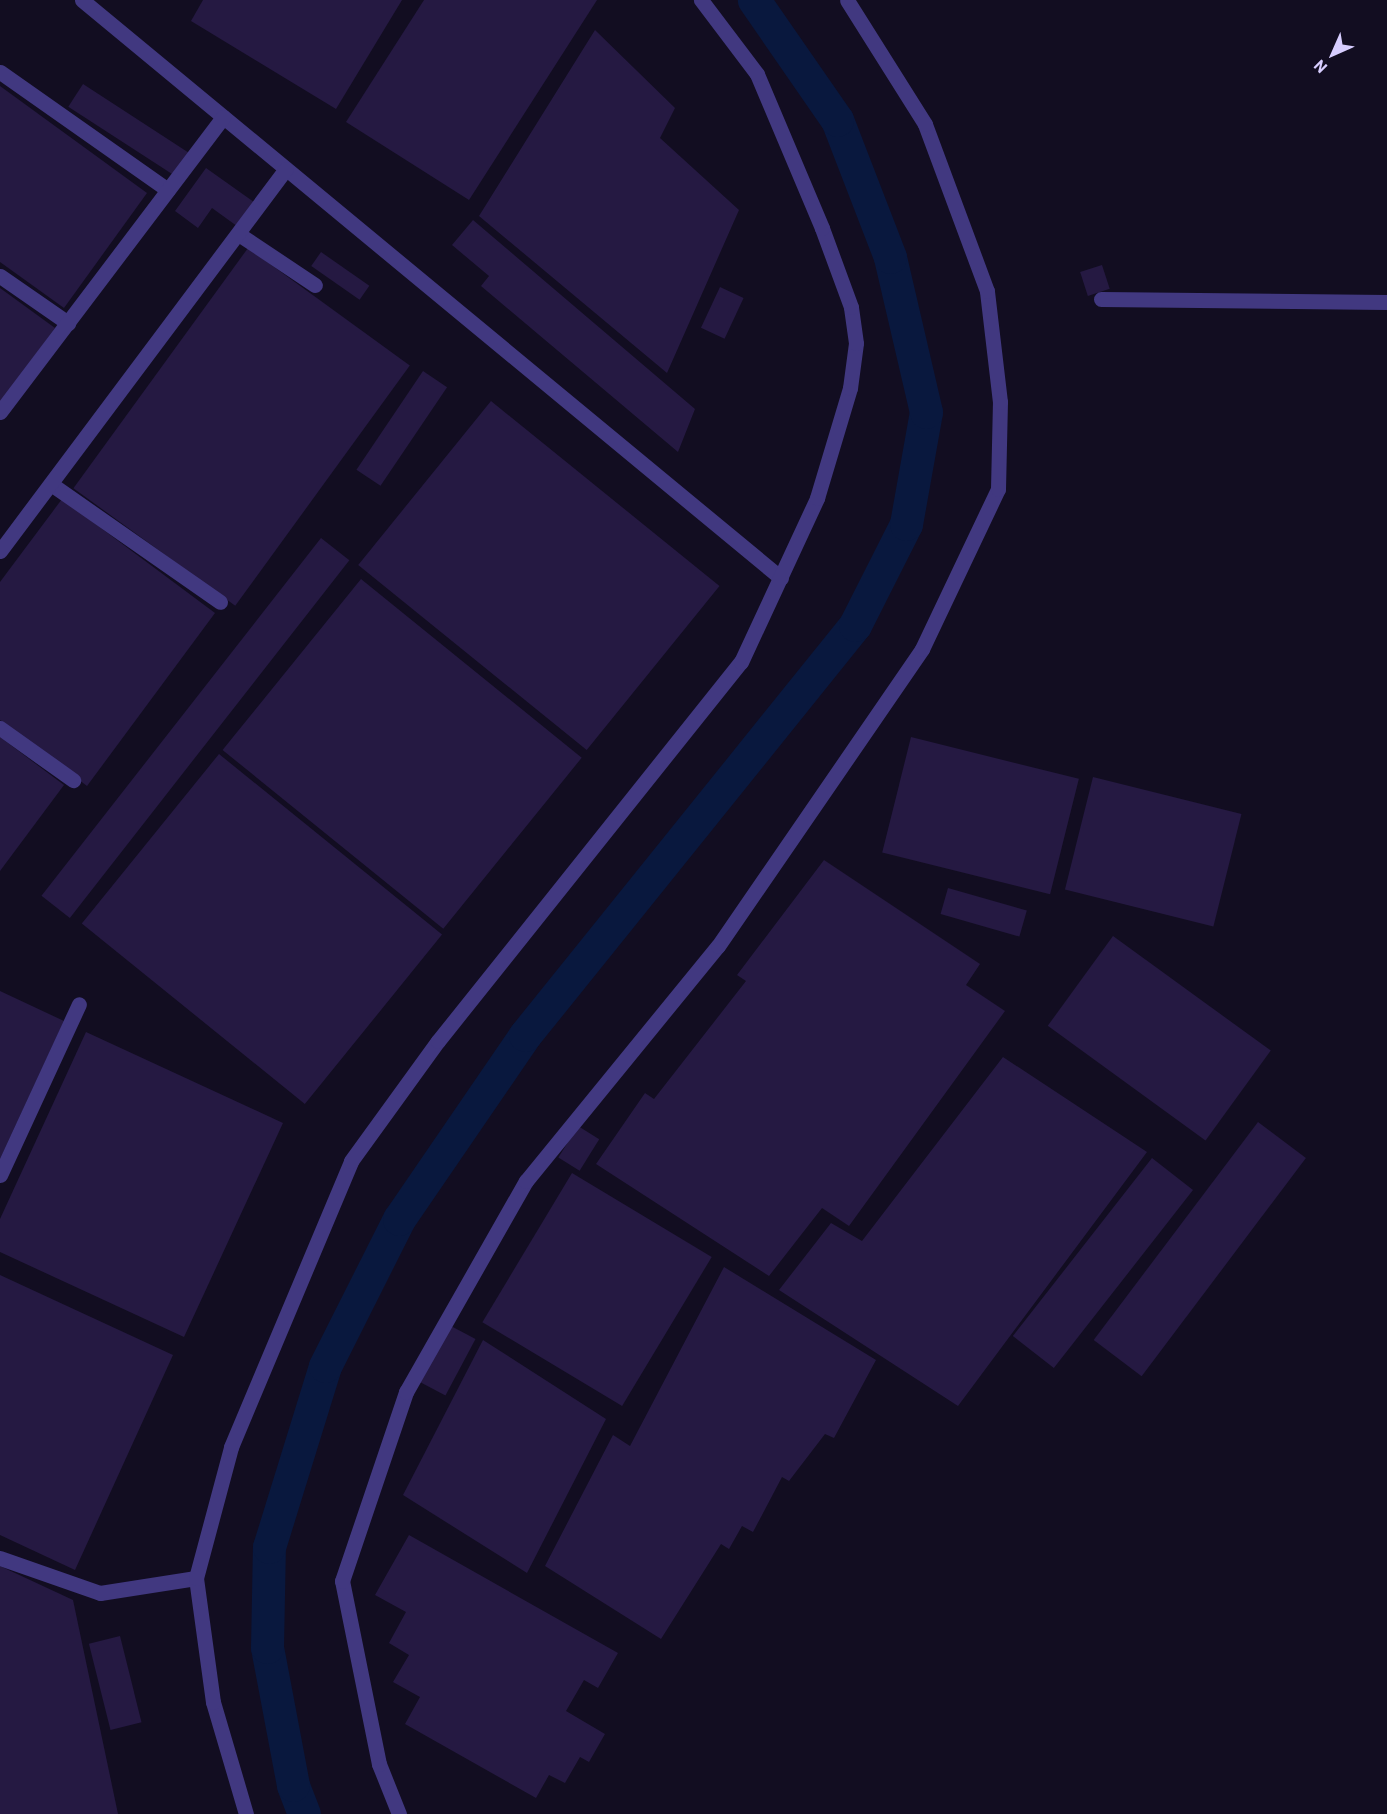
<!DOCTYPE html>
<style>
body{margin:0}
#map{position:relative;width:1387px;height:1814px;overflow:hidden;background:#120d21;font-family:Barlow,sans-serif}
div>[style]{position:absolute}
[style*='--x']{left:calc(var(--x)*1px);top:calc(var(--y)*1px);width:calc(var(--w)*1px);rotate:calc(var(--a)*1deg)}
.canal>*{height:33px;margin:-16.5px;padding:0 16.5px;transform-origin:16.5px;border-radius:16.5px;background:#09183e}
.building>*{inset:0;background:#251942;transform-origin:0 0}
.service>*{height:15px;margin:-7.5px;padding:0 7.5px;transform-origin:7.5px;border-radius:7.5px;background:#413880}
span{translate:-50% -50%;white-space:nowrap;text-align:center;line-height:1.15;-webkit-text-stroke:5px #120d21;paint-order:stroke}
.north{position:absolute;left:1303px;top:24px;width:60px;height:60px;-webkit-text-stroke:4px #120d21;paint-order:stroke;rotate:225deg;font-size:16px;font-weight:700;line-height:24px;text-align:center;color:#d7cdff}
.north::after{content:'';display:block;margin:auto;width:21px;height:27px;background:#d7cdff;clip-path:polygon(50% 0,100% 100%,50% 72%,0 100%)}
</style>
<div id="map">
<div class="canal">
<div style="--x:304;--y:1814;--w:31;--a:-111"></div>
<div style="--x:293;--y:1785;--w:140;--a:-100.7"></div>
<div style="--x:267;--y:1647;--w:100;--a:-88.9"></div>
<div style="--x:269;--y:1547;--w:189;--a:-72.8"></div>
<div style="--x:325;--y:1366;--w:165;--a:-63.3"></div>
<div style="--x:399;--y:1219;--w:223;--a:-55.6"></div>
<div style="--x:525;--y:1035;--w:526;--a:-51.17"></div>
<div style="--x:855;--y:625;--w:113;--a:-63.2"></div>
<div style="--x:906;--y:524;--w:114;--a:-79.9"></div>
<div style="--x:926;--y:412;--w:159;--a:-103.1"></div>
<div style="--x:890;--y:257;--w:147;--a:-111.1"></div>
<div style="--x:837;--y:120;--w:146;--a:-124.7"></div>
</div>
<div class="building">
<div style="clip-path:polygon(203px 0,402px 0,336px 109px,191px 21px)"></div>
<div style="clip-path:polygon(424px 0,597px 0,469px 200px,346px 122px)"></div>
<div style="clip-path:polygon(595px 30px,675px 108px,660px 138px,739px 210px,667px 373px,479px 216px)"></div>
<div style="left:83px;top:84px;width:127px;height:27px;rotate:33deg"></div>
<div style="clip-path:polygon(0 86px,147px 193px,64px 308px,0 262px)"></div>
<div style="clip-path:polygon(206px 168px,258px 205px,241px 229px,212px 208px,198px 228px,175px 211px)"></div>
<div style="clip-path:polygon(473px 220px,695px 409px,678px 452px,481px 286px,489px 276px,452px 245px)"></div>
<div style="left:248px;top:248px;width:200px;height:297px;rotate:36deg"></div>
<div style="left:321px;top:252px;width:59px;height:17px;rotate:35deg"></div>
<div style="left:1102px;top:265px;width:25px;height:23px;rotate:72deg"></div>
<div style="left:720px;top:287px;width:26px;height:45px;rotate:25deg"></div>
<div style="clip-path:polygon(0 288px,55px 328px,0 403px)"></div>
<div style="left:423px;top:371px;width:29px;height:119px;rotate:34deg"></div>
<div style="left:491px;top:401px;width:294px;height:211px;rotate:39deg"></div>
<div style="clip-path:polygon(62px 499px,215px 613px,87px 786px,0 720px,0 582px)"></div>
<div style="left:321px;top:538px;width:36px;height:454px;rotate:38deg"></div>
<div style="left:361px;top:579px;width:284px;height:220px;rotate:39deg"></div>
<div style="clip-path:polygon(0 737px,64px 785px,0 871px)"></div>
<div style="left:911px;top:737px;width:173px;height:119px;rotate:14deg"></div>
<div style="left:219px;top:754px;width:287px;height:218px;rotate:39deg"></div>
<div style="left:1093px;top:777px;width:153px;height:116px;rotate:14deg"></div>
<div style="clip-path:polygon(824px 860px,980px 964px,966px 985px,1005px 1011px,849px 1226px,822px 1208px,769px 1276px,596px 1164px,645px 1093px,654px 1099px,746px 981px,737px 975px)"></div>
<div style="left:948px;top:888px;width:82px;height:27px;rotate:16deg"></div>
<div style="left:1113px;top:936px;width:195px;height:111px;rotate:36deg"></div>
<div style="clip-path:polygon(0 991px,64px 1021px,0 1159px)"></div>
<div style="clip-path:polygon(86px 1032px,283px 1123px,184px 1337px,0 1252px,0 1219px)"></div>
<div style="clip-path:polygon(1003px 1057px,1147px 1152px,958px 1406px,779px 1290px,831px 1223px,862px 1241px)"></div>
<div style="left:1258px;top:1122px;width:60px;height:273px;rotate:37deg"></div>
<div style="left:578px;top:1126px;width:25px;height:37px;rotate:32deg"></div>
<div style="left:1152px;top:1158px;width:52px;height:226px;rotate:38deg"></div>
<div style="left:572px;top:1173px;width:163px;height:174px;rotate:31deg"></div>
<div style="clip-path:polygon(724px 1267px,876px 1360px,834px 1438px,825px 1434px,789px 1481px,782px 1477px,753px 1532px,742px 1526px,729px 1549px,721px 1544px,661px 1639px,545px 1566px,613px 1435px,630px 1446px)"></div>
<div style="clip-path:polygon(0 1275px,173px 1355px,75px 1570px,0 1535px)"></div>
<div style="left:449px;top:1325px;width:30px;height:64px;rotate:28deg"></div>
<div style="clip-path:polygon(483px 1340px,606px 1419px,527px 1573px,403px 1495px)"></div>
<div style="clip-path:polygon(409px 1535px,618px 1653px,598px 1688px,584px 1680px,566px 1711px,605px 1734px,589px 1762px,580px 1757px,565px 1783px,549px 1775px,536px 1798px,405px 1724px,420px 1697px,393px 1682px,409px 1655px,389px 1643px,406px 1612px,375px 1595px)"></div>
<div style="clip-path:polygon(0 1566px,73px 1600px,118px 1814px,0 1814px)"></div>
<div style="left:120px;top:1636px;width:89px;height:32px;rotate:76deg"></div>
</div>
<div class="service">
<div style="--x:82;--y:0;--w:907;--a:39.59"></div>
<div style="--x:0;--y:72;--w:205;--a:35.1"></div>
<div style="--x:240;--y:235;--w:90;--a:33.7"></div>
<div style="--x:0;--y:276;--w:83;--a:34.7"></div>
<div style="--x:1101;--y:299;--w:286;--a:0.6"></div>
<div style="--x:0;--y:412;--w:370;--a:-52.9"></div>
<div style="--x:51;--y:484;--w:206;--a:34.9"></div>
<div style="--x:0;--y:551;--w:477;--a:-53.2"></div>
<div style="--x:0;--y:728;--w:90;--a:35.5"></div>
<div style="--x:0;--y:1175;--w:188;--a:-65.2"></div>
<div style="--x:0;--y:1558;--w:106;--a:19.3"></div>
<div style="--x:100;--y:1593;--w:97;--a:-8.9"></div>
<div style="--x:246;--y:1814;--w:117;--a:-106.4"></div>
<div style="--x:213;--y:1702;--w:125;--a:-97.8"></div>
<div style="--x:196;--y:1578;--w:136;--a:-75"></div>
<div style="--x:231;--y:1447;--w:310;--a:-67.2"></div>
<div style="--x:351;--y:1161;--w:148;--a:-54.1"></div>
<div style="--x:438;--y:1041;--w:485;--a:-51.4"></div>
<div style="--x:741;--y:662;--w:181;--a:-65.1"></div>
<div style="--x:817;--y:498;--w:115;--a:-73.3"></div>
<div style="--x:850;--y:388;--w:45;--a:-82.4"></div>
<div style="--x:856;--y:343;--w:36;--a:-98"></div>
<div style="--x:851;--y:307;--w:84;--a:-110.2"></div>
<div style="--x:822;--y:228;--w:167;--a:-112.9"></div>
<div style="--x:757;--y:74;--w:93;--a:-127.1"></div>
<div style="--x:399;--y:1814;--w:54;--a:-111.8"></div>
<div style="--x:379;--y:1764;--w:187;--a:-101.4"></div>
<div style="--x:342;--y:1581;--w:200;--a:-71.3"></div>
<div style="--x:406;--y:1392;--w:243;--a:-60.4"></div>
<div style="--x:526;--y:1181;--w:303;--a:-50.8"></div>
<div style="--x:718;--y:946;--w:360;--a:-55.5"></div>
<div style="--x:922;--y:649;--w:177;--a:-64.6"></div>
<div style="--x:998;--y:489;--w:87;--a:-88.7"></div>
<div style="--x:1000;--y:402;--w:112;--a:-96.7"></div>
<div style="--x:987;--y:291;--w:178;--a:-110.4"></div>
<div style="--x:925;--y:124;--w:146;--a:-122.2"></div>
</div>
<div class="north">N</div>
</div>
